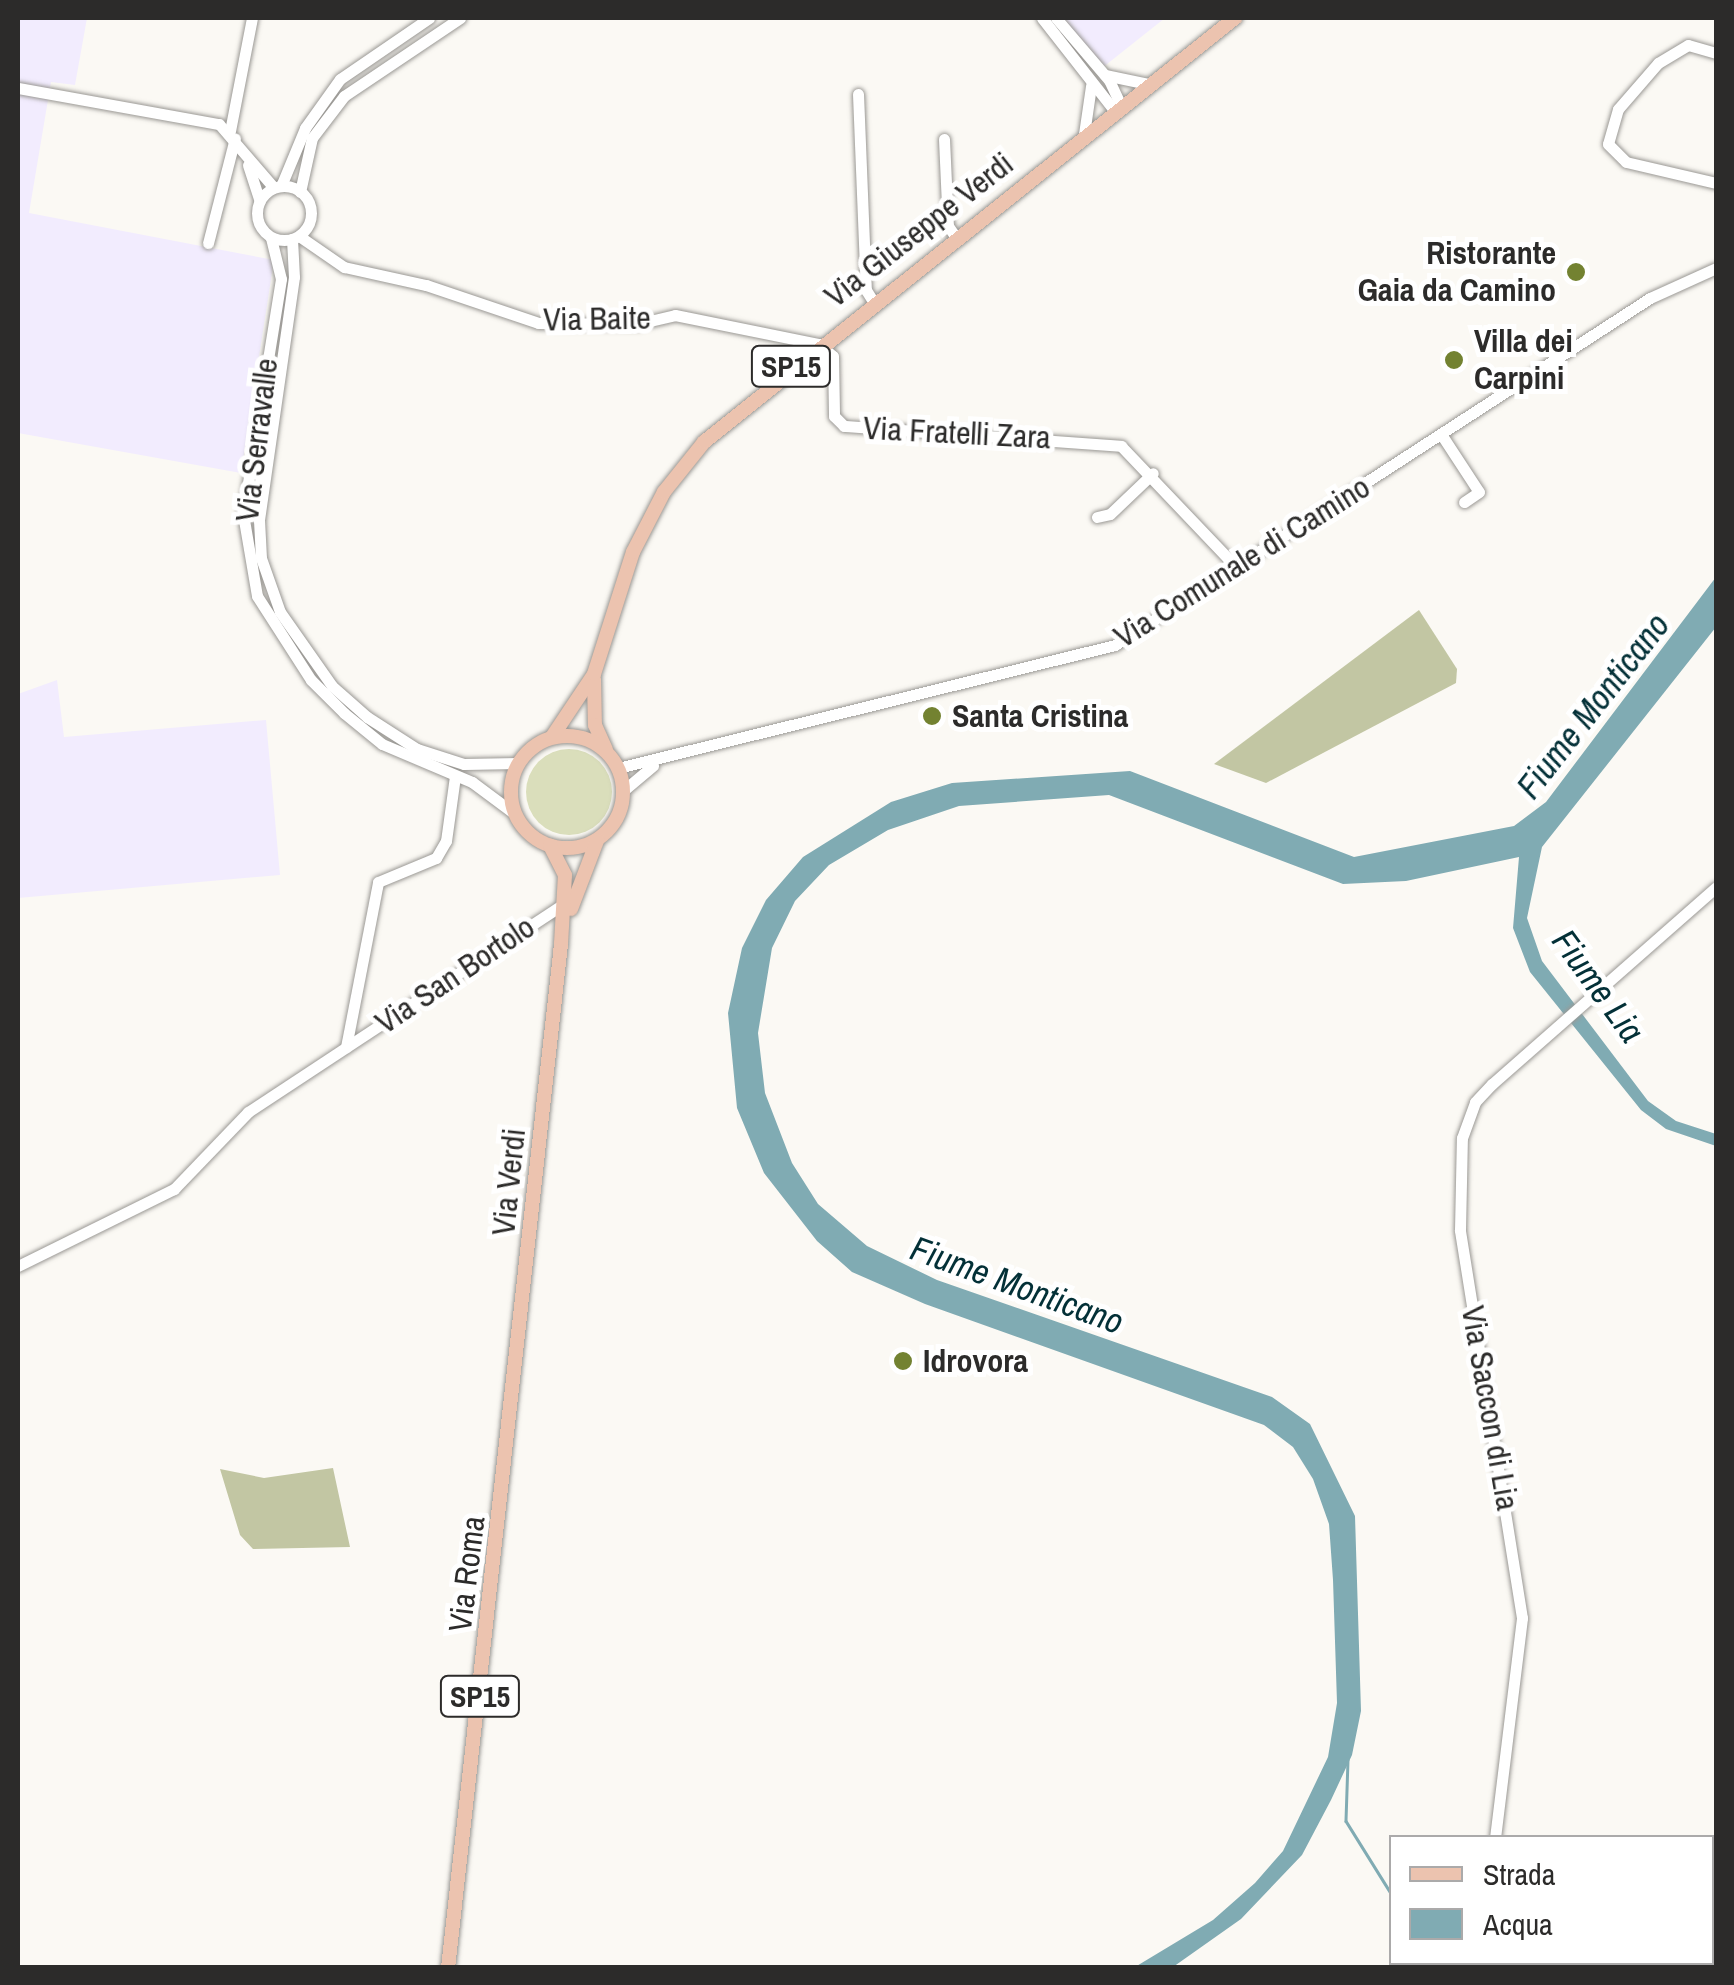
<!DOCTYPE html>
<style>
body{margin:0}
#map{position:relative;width:1734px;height:1985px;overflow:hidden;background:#fbf9f4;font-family:"Archivo Narrow",sans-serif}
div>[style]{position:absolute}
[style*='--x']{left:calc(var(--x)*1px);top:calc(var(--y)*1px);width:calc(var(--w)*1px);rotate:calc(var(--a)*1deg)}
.industrial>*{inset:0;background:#f2ecfe}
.green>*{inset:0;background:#dadebb}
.round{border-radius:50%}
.forest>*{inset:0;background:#c2c6a3}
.water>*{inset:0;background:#80abb3}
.stream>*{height:2.5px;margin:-1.25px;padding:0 1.25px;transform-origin:1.25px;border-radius:1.25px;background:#80abb3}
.roads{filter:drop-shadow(0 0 2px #9a9894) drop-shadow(0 0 2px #9a9894)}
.minor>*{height:11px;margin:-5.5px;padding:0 5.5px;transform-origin:5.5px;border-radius:5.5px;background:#fff}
.minor>.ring{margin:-5.5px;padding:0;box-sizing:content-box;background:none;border:11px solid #fff;border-radius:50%}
.major>*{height:14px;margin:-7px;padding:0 7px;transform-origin:7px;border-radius:7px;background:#ecc3af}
.major>.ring{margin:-7px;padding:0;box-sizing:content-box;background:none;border:14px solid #ecc3af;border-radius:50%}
.dots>*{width:28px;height:28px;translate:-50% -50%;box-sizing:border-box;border:5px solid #fff;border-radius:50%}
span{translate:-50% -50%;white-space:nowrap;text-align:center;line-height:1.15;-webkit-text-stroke:10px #fff;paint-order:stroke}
.shield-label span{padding:2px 8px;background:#fff;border:2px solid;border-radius:8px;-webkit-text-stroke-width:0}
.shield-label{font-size:30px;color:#2c2b2a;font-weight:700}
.street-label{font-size:32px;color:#2c2b2a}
.poi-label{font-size:32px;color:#2c2b2a;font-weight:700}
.right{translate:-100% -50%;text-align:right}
.left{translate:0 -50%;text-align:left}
.water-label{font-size:35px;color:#033037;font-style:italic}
.frame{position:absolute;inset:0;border:20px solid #2c2b2a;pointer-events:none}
.legend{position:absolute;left:1389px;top:1835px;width:325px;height:130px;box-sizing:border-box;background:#fff;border:2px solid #abaaaa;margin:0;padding:12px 18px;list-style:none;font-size:30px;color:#2c2b2a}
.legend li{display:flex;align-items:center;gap:20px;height:50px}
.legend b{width:50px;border:2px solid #abaaaa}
</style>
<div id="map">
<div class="industrial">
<div style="clip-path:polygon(18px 18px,87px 18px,75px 85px,51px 82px,29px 213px,274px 260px,241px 473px,18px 433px)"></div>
<div style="clip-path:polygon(1064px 18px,1165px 18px,1102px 68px)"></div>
<div style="clip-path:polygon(57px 680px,64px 737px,266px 720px,280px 875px,18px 898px,18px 694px)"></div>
</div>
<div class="green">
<div class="round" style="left:526px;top:749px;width:86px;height:86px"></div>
</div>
<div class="forest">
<div style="clip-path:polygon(1419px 610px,1457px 669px,1456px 683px,1266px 783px,1214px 764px)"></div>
<div style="clip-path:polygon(333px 1468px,350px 1547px,253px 1549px,240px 1535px,220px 1469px,264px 1478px)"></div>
</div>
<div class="water">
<div style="clip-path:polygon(1716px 577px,1716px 627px,1542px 847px,1527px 918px,1542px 961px,1648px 1101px,1676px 1121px,1716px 1134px,1716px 1146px,1666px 1129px,1641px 1110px,1530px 972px,1513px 928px,1519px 857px,1406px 881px,1343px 884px,1109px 795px,959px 806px,888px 830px,829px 865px,795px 901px,772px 948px,758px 1033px,765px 1093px,792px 1163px,818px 1204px,867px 1246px,937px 1280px,1272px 1397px,1310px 1424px,1355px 1516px,1361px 1711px,1352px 1755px,1331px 1800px,1302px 1855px,1241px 1919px,1173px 1967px,1135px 1967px,1213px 1920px,1255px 1883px,1283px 1851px,1328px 1757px,1337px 1703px,1333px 1580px,1329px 1524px,1313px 1479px,1293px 1447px,1264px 1425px,925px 1304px,852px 1272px,817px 1241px,764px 1173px,737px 1108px,728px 1013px,742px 948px,766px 900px,803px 857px,891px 802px,952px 783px,1130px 771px,1354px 857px,1514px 826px,1546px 802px)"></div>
</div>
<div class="stream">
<div style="--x:1348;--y:1760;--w:61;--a:91.9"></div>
<div style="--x:1346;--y:1821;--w:87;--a:58.1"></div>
<div style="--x:1434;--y:1962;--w:6;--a:81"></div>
</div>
<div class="roads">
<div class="minor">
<div style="--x:1042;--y:18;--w:117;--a:52"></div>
<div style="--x:1056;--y:18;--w:82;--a:49.5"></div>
<div style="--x:1109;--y:80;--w:29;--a:65"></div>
<div style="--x:1716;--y:53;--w:29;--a:-164"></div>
<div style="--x:1688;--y:45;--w:35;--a:149"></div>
<div style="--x:1658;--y:63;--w:61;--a:131"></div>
<div style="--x:1618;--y:109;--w:36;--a:106"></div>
<div style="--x:1608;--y:144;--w:25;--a:45"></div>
<div style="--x:1626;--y:162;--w:92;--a:13.1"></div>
<div style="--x:1105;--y:75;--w:44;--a:11.8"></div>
<div style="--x:18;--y:88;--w:204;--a:10.2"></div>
<div style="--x:219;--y:124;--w:84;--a:49.3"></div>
<div style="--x:858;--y:94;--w:196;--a:87.7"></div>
<div style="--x:866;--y:290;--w:13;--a:58"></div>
<div style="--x:230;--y:131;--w:115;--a:-79"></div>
<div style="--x:1084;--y:134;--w:49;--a:-81.7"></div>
<div style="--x:944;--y:139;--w:87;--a:87.4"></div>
<div style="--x:948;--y:226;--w:12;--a:55"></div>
<div style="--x:248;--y:165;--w:38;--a:72"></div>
<div style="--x:281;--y:186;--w:63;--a:-67.5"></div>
<div style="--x:305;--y:128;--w:60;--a:-54.5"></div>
<div style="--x:340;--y:79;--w:108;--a:-34.4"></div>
<div class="ring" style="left:257px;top:186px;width:43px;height:43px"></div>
<div style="--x:300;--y:192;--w:55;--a:-77.5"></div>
<div style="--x:312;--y:138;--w:53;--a:-52.7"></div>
<div style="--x:344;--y:96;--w:140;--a:-33.9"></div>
<div style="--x:299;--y:236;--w:55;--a:34.6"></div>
<div style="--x:344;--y:267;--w:84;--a:12.4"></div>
<div style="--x:426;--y:285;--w:118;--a:18.7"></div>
<div style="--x:538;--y:323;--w:99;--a:0.6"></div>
<div style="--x:637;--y:324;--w:39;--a:-13"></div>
<div style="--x:675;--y:315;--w:147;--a:11.4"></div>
<div style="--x:819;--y:344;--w:18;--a:41"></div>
<div style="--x:833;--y:356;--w:60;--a:89"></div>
<div style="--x:834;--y:416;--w:14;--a:45"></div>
<div style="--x:844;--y:426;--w:278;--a:4.1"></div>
<div style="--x:1121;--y:446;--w:170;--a:46.4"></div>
<div style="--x:271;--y:238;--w:42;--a:76.3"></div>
<div style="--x:281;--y:279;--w:238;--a:99.2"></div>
<div style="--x:243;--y:514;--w:83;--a:80.3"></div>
<div style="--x:257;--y:596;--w:100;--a:57.3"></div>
<div style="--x:311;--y:680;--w:47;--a:45"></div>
<div style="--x:344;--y:713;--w:49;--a:39.2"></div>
<div style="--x:382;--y:744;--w:98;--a:22.9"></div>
<div style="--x:472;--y:782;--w:54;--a:36.7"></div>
<div style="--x:292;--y:239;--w:38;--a:87"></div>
<div style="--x:294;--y:277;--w:246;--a:98.2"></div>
<div style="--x:259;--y:520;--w:38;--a:87"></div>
<div style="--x:261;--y:558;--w:57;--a:70.6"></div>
<div style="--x:280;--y:612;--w:90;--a:54.9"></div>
<div style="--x:332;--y:686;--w:47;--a:41.5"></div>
<div style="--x:367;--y:717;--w:59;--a:32.6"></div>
<div style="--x:417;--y:749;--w:49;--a:17.7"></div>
<div style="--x:464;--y:764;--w:54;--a:-1.1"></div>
<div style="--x:208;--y:243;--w:108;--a:-75.6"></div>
<div style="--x:1441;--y:434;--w:69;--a:56.8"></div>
<div style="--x:1479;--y:492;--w:18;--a:146"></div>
<div style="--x:1097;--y:517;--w:13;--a:-13"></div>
<div style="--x:1110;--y:514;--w:59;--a:-43.6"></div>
<div style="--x:618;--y:768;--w:512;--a:-13.9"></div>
<div style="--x:1115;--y:645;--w:638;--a:-32.97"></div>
<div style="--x:1650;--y:298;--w:72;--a:-24.4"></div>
<div style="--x:624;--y:790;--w:38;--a:-40"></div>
<div style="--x:346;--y:1047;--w:168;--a:-79"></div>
<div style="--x:378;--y:882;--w:63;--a:-22.5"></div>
<div style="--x:436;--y:858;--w:20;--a:-60"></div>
<div style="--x:446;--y:841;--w:66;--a:-82.1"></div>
<div style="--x:18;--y:1266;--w:174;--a:-26.3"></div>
<div style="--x:174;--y:1189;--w:107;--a:-46.1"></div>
<div style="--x:248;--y:1112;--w:378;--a:-33.4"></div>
<div style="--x:1495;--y:1838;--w:222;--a:-83"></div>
<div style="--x:1522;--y:1618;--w:393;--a:-99.1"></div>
<div style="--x:1460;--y:1230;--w:92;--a:-88.8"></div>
<div style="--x:1462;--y:1138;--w:38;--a:-70"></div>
<div style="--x:1475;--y:1102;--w:25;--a:-47"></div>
<div style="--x:1492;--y:1084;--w:298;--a:-41.3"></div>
<div style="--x:1470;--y:1968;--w:6;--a:-81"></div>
</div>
<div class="major">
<div style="--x:594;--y:679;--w:46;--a:88.8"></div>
<div style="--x:595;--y:725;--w:27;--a:66"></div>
<div class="ring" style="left:511px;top:736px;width:98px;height:98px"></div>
<div style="--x:552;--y:737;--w:76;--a:-56.3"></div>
<div style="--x:594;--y:674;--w:128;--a:-72.3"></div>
<div style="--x:633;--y:552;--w:68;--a:-62.7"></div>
<div style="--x:664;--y:492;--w:64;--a:-51.3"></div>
<div style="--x:704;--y:442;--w:680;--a:-38.61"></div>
<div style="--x:571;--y:909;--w:73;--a:-69.1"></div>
<div style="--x:448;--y:1968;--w:1030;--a:-83.7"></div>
<div style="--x:561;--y:944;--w:69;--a:-86.7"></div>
<div style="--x:565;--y:875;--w:33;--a:-117"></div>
</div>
</div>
<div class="dots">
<div style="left:1576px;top:272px;background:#738231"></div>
<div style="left:1454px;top:360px;background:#738231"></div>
<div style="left:932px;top:716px;background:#738231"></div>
<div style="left:903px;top:1361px;background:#738231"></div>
</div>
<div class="shield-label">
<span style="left:791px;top:366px">SP15</span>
<span style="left:480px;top:1696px">SP15</span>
</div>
<div class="street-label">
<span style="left:919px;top:230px;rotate:-38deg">Via Giuseppe Verdi</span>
<span style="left:597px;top:319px;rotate:-1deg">Via Baite</span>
<span style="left:957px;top:433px;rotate:3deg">Via Fratelli Zara</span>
<span style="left:257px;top:440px;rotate:-83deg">Via Serravalle</span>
<span style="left:1242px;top:562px;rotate:-32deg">Via Comunale di Camino</span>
<span style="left:455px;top:975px;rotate:-34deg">Via San Bortolo</span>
<span style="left:509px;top:1182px;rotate:-84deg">Via Verdi</span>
<span style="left:1490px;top:1408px;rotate:80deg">Via Saccon di Lia</span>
<span style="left:467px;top:1574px;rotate:-83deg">Via Roma</span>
</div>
<div class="poi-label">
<span class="right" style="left:1556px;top:272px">Ristorante<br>Gaia da Camino</span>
<span class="left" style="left:1474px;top:360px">Villa dei<br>Carpini</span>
<span class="left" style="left:952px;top:716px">Santa Cristina</span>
<span class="left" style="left:923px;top:1361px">Idrovora</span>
</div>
<div class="water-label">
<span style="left:1593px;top:706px;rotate:-52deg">Fiume Monticano</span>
<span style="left:1598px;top:986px;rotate:54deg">Fiume Lia</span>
<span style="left:1017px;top:1285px;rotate:20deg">Fiume Monticano</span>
</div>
<div class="frame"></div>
<ul class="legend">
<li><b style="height:12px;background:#ecc3af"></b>Strada</li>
<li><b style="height:28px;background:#80abb3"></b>Acqua</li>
</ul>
</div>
